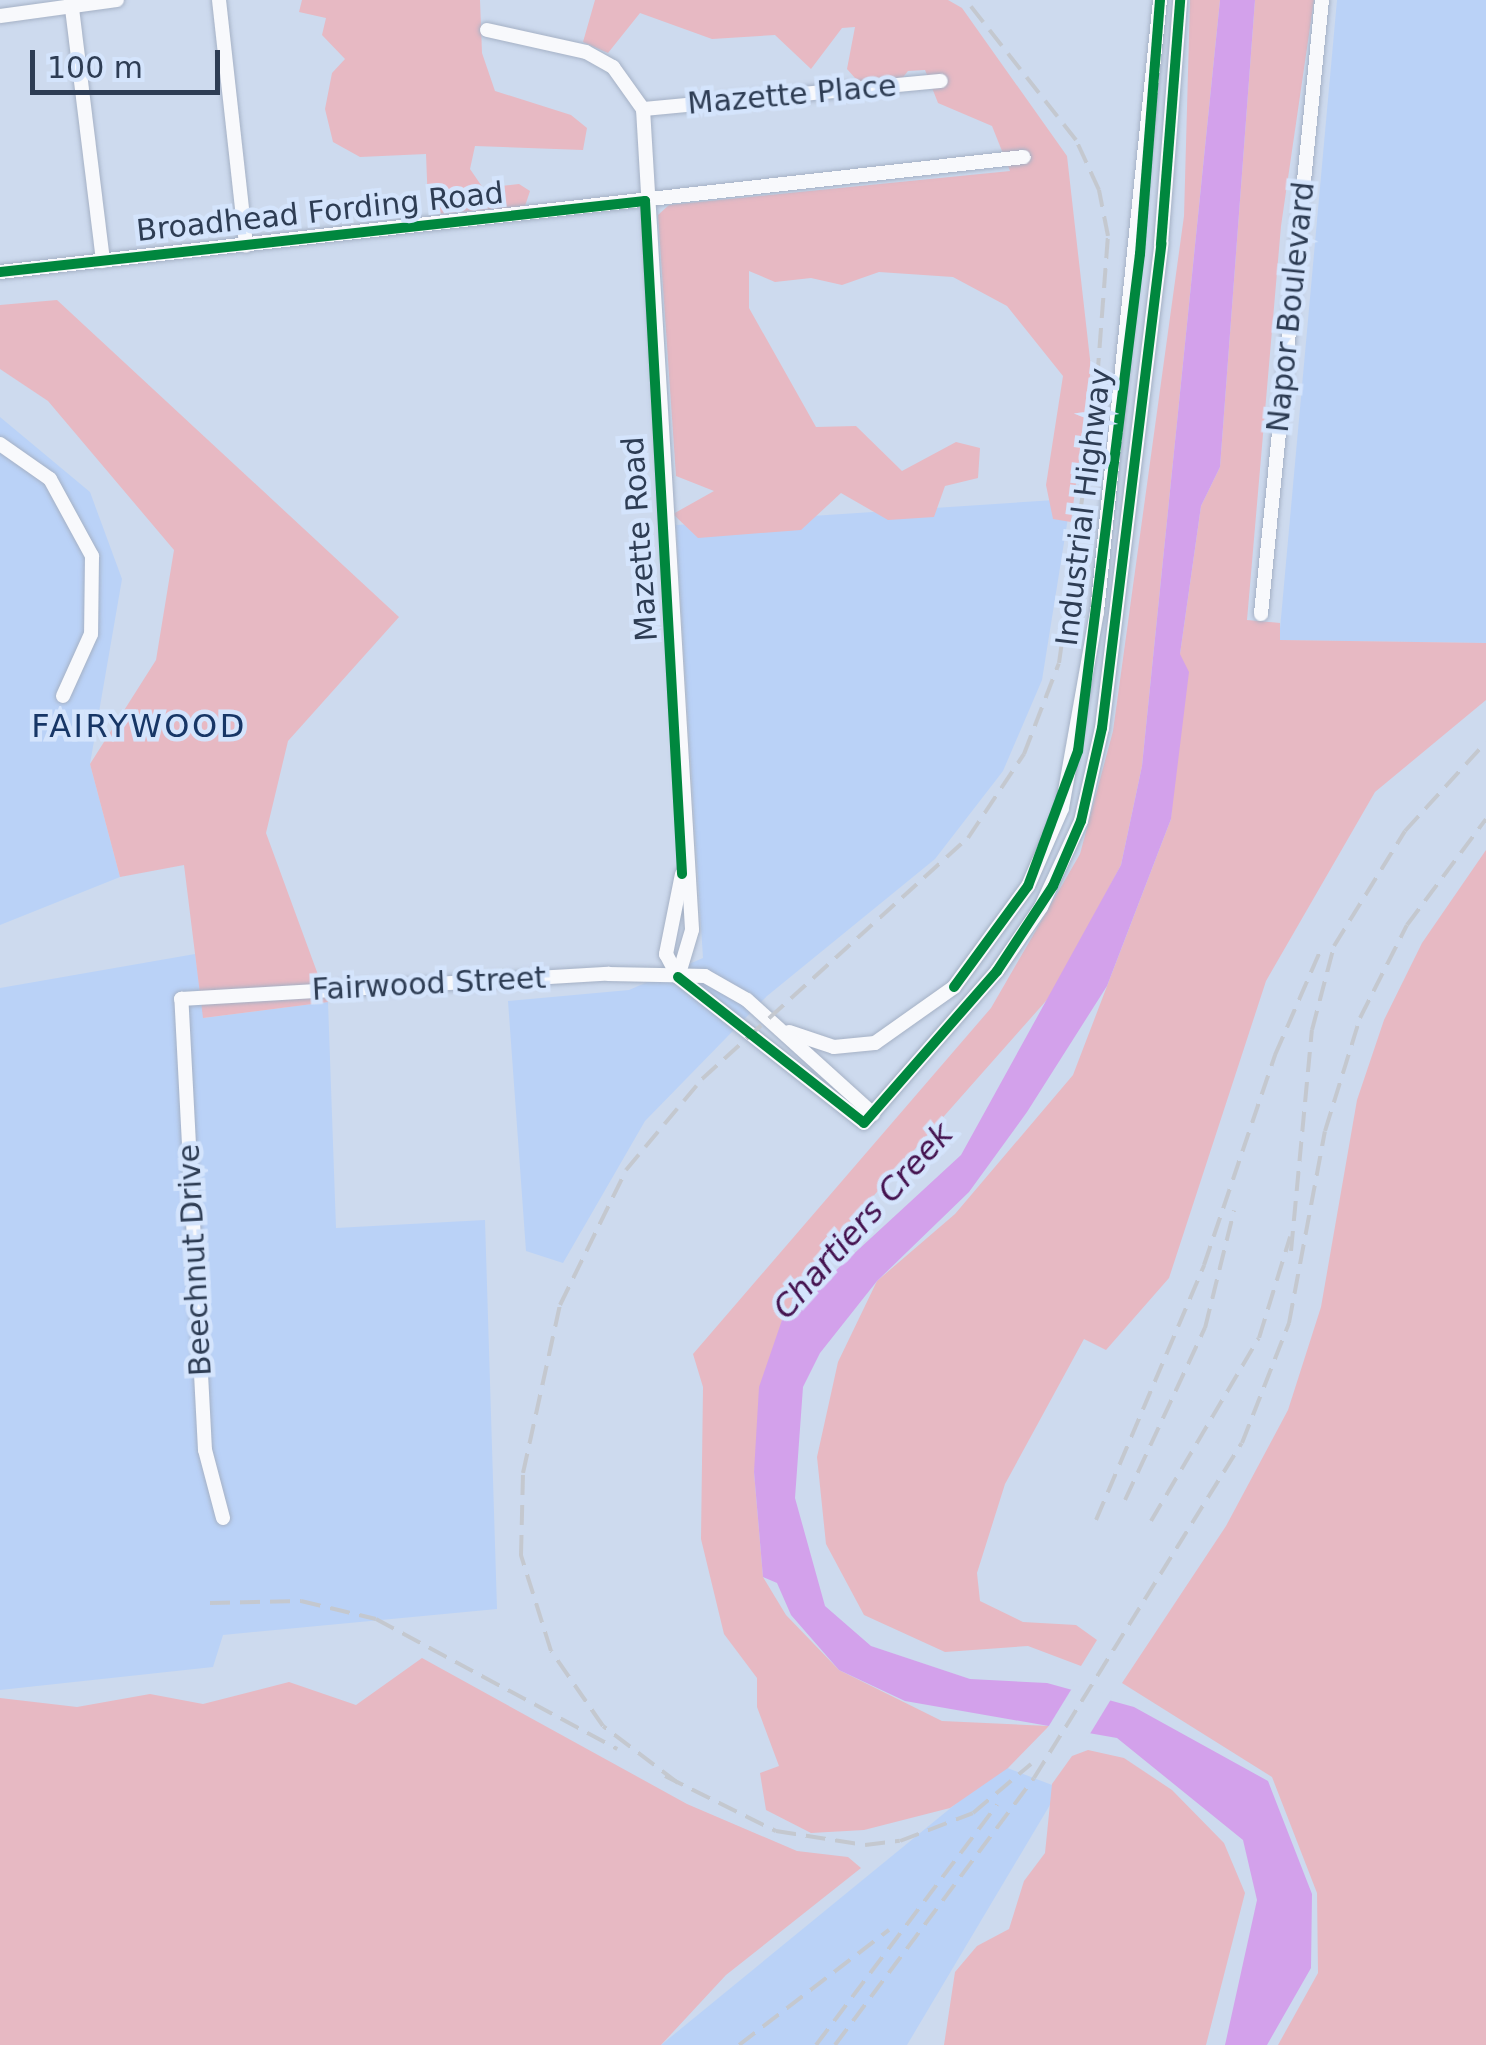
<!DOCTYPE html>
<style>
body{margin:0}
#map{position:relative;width:1486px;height:2045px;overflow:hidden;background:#cddaee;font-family:"DejaVu Sans",sans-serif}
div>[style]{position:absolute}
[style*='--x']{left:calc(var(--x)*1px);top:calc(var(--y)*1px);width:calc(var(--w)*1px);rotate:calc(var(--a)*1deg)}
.built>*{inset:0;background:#bad2f7}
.green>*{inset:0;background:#e7b9c3}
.water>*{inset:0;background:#d3a1eb}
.pier>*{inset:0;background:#cddaee}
.roads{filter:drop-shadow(0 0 2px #a5b1c5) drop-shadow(0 0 2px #a5b1c5)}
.minor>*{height:14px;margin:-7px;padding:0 7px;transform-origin:7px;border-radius:7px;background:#f8f9fc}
.rail>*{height:4px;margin-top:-2px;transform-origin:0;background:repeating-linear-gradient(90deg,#c4c8cf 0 20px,transparent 0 30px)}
.cycleway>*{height:10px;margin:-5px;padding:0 5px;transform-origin:5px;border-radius:5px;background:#00873e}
span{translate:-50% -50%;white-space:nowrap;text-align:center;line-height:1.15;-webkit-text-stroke:9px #d4e4fc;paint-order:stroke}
.street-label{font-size:30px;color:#2e3d54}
.neighbourhood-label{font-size:32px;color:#173666;letter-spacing:2.5px}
.water-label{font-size:32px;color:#44124f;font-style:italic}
.scale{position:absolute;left:30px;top:50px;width:190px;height:45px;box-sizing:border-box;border:5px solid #2e3d54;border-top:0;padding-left:12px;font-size:30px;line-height:35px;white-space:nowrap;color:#2e3d54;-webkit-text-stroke:8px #d4e4fc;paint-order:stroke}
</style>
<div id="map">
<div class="built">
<div style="clip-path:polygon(1337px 0,1486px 0,1486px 643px,1279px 640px)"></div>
<div style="clip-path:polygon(0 417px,90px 492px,122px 579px,90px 764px,120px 877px,0 925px)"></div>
<div style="clip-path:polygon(1071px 499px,1042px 680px,1003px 771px,935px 859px,767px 996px,645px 1121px,563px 1263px,526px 1251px,508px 1001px,629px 990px,703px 958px,676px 525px)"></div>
<div style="clip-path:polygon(195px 954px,204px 1018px,328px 1002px,336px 1228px,485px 1220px,497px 1609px,223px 1635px,213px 1667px,0 1690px,0 988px)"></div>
<div style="clip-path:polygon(1002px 1766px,1060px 1788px,907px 2045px,661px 2045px)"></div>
</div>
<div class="green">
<div style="clip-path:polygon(302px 0,480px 0,482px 53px,495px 91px,571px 115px,587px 128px,583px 150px,475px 146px,470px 169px,483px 188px,519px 184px,530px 191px,525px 206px,438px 214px,428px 205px,426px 154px,360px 157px,333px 142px,325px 109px,332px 73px,345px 59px,322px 35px,326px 18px,299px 12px)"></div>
<div style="clip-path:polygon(595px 0,948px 0,962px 8px,1067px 156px,1091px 368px,1071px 522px,1053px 519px,1046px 485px,1063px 376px,1007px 306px,953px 277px,879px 272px,842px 285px,811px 278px,775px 282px,749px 271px,749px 308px,816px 427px,856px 426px,902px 471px,956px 442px,980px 448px,978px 478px,945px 486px,934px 517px,888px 520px,841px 493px,801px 530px,698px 538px,673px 514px,714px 491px,676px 476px,658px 215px,669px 205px,1010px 171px,992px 126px,938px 103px,925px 70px,908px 71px,888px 96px,872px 97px,847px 69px,855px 27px,842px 28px,811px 69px,775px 35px,712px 39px,640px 13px,608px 53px,583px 42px)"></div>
<div style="clip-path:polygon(1190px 0,1220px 0,1142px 766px,1121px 865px,1053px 993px,823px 1253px,782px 1320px,754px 1472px,763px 1577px,786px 1615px,839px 1670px,942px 1721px,1049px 1726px,1008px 1768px,950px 1808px,864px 1830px,811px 1833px,766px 1810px,760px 1773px,779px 1766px,757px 1707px,757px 1678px,724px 1634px,701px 1539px,703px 1387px,693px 1354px,991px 1008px,1080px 854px,1113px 731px,1184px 216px)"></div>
<div style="clip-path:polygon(1255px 0,1314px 0,1281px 226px,1247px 620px,1280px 623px,1280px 640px,1486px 643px,1486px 700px,1375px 792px,1266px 981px,1169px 1278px,1106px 1350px,1084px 1339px,1005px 1484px,977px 1573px,980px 1601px,1023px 1622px,1076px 1625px,1097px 1640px,1081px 1666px,1028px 1646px,945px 1652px,864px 1615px,826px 1544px,817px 1457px,838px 1362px,877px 1281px,955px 1214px,1073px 1075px,1171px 819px,1180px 654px,1201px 506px,1220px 467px)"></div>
<div style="clip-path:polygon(57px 300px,399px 617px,288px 741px,266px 833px,328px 1002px,203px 1018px,184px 865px,120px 877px,90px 764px,156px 660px,174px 550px,48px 401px,0 369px,0 305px)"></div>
<div style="clip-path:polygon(1486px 850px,1486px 2045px,1278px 2045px,1318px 1973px,1317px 1893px,1272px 1777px,1122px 1683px,1226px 1526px,1288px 1410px,1321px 1307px,1357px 1100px,1384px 1020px,1422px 943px)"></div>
<div style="clip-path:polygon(422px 1658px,687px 1804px,797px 1851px,848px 1857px,861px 1868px,726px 1975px,661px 2045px,0 2045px,0 1698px,77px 1707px,150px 1694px,203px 1704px,289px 1682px,356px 1705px)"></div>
<div style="clip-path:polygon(1088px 1750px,1124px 1758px,1172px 1790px,1224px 1843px,1245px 1893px,1206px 2045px,944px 2045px,955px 1972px,977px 1946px,1009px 1929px,1024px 1881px,1045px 1853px,1052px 1784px,1072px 1756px)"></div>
</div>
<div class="water">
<div style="clip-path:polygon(1220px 0,1255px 0,1220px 467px,1201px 506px,1180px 654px,1189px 672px,1171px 819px,1107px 986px,1027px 1112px,969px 1192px,877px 1281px,820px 1353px,803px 1387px,795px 1498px,825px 1606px,871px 1646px,970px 1679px,1047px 1683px,1134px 1707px,1268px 1781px,1312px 1894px,1311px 1968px,1267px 2045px,1225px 2045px,1257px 1900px,1243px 1840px,1117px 1738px,905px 1701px,839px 1670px,791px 1615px,777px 1583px,763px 1577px,754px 1472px,759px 1387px,782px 1320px,961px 1155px,1121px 865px,1142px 766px)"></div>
</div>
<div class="pier">
<div style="clip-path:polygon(1074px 1685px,1113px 1696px,1088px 1737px,1047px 1729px)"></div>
</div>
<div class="roads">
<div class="minor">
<div style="--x:71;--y:0;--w:263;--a:83"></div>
<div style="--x:219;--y:0;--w:247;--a:83.7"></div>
<div style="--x:0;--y:16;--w:118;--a:-7.8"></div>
<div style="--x:487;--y:30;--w:101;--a:12.5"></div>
<div style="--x:586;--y:52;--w:31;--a:29"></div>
<div style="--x:613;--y:67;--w:52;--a:54.5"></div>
<div style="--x:643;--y:109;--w:822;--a:86.58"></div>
<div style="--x:692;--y:930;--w:49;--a:106.6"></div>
<div style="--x:643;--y:109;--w:299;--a:-5.4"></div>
<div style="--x:0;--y:272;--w:1030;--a:-6.41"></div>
<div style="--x:0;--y:444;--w:61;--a:35"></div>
<div style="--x:50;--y:479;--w:88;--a:61.4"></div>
<div style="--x:92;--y:556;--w:78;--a:90.7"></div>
<div style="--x:91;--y:634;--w:68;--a:114.3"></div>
<div style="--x:1261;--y:614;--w:617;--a:-84.33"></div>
<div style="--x:682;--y:874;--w:82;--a:101.3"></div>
<div style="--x:666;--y:954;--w:26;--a:62"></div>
<div style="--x:678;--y:977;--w:236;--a:38.1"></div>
<div style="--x:864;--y:1123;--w:202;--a:-48.8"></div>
<div style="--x:997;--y:971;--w:78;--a:-55.5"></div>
<div style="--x:1041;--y:907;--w:95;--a:-65.1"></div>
<div style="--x:1081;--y:821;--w:95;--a:-77.3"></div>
<div style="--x:1102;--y:728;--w:488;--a:-83"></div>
<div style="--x:1161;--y:244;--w:245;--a:-85.5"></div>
<div style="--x:789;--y:1032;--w:47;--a:18.4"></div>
<div style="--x:834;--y:1047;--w:41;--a:-5.6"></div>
<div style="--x:875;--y:1043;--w:97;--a:-35.3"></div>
<div style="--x:954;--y:987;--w:125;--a:-53.8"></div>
<div style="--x:1028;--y:886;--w:85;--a:-66.4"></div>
<div style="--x:1062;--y:808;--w:199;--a:-79.9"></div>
<div style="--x:1097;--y:612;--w:615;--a:-84.12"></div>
<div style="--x:223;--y:1518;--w:70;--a:-104.8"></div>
<div style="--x:205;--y:1450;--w:452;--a:-93"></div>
<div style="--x:181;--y:999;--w:428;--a:-3.4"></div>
<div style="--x:608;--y:974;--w:97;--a:1.2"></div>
<div style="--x:705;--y:976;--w:48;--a:29.7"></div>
<div style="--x:747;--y:1000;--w:170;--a:42.1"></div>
</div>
</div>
<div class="rail">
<div style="--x:1291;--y:1251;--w:222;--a:-84.6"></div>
<div style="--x:1312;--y:1030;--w:87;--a:-75.3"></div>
<div style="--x:1334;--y:946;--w:135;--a:-58.3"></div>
<div style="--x:1405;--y:831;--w:120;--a:-47.7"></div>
<div style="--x:1125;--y:1500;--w:190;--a:-65.1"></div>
<div style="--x:1205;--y:1328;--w:121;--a:-76.1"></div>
<div style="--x:1096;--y:1520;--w:277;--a:-67"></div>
<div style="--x:1204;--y:1265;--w:222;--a:-71.3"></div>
<div style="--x:1275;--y:1055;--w:118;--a:-66.5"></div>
<div style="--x:1151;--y:1521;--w:212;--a:-59.5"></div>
<div style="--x:1259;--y:1338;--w:106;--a:-72.9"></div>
<div style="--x:210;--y:1603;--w:91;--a:-1.3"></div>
<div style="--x:301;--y:1601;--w:77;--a:13.5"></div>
<div style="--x:376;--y:1619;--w:274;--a:28.3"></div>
<div style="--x:665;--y:1776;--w:124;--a:26.4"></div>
<div style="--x:776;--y:1831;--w:90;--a:8.9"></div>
<div style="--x:865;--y:1845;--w:35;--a:-7"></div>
<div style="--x:900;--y:1841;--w:78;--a:-21"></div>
<div style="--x:973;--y:1813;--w:76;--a:-40.2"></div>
<div style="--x:678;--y:1783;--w:94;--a:-142.8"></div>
<div style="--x:603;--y:1726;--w:91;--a:-124.7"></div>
<div style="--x:551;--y:1651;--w:101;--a:-107.4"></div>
<div style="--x:521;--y:1555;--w:82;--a:-88.6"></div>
<div style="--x:523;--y:1473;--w:172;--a:-77.6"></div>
<div style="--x:560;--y:1305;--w:150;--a:-63.9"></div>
<div style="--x:626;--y:1170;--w:119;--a:-50.1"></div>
<div style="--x:702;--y:1079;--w:359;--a:-42.2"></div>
<div style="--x:968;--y:838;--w:101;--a:-56.3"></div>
<div style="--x:1024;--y:754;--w:97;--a:-69"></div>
<div style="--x:1059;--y:663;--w:258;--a:-82"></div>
<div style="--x:1095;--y:408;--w:172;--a:-85.7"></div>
<div style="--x:1108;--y:236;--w:47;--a:-101.1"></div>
<div style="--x:1099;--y:190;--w:55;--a:-114.7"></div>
<div style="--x:1076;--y:140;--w:178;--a:-128.2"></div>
<div style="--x:739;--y:2045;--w:189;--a:-37.5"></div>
<div style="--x:816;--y:2045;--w:301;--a:-53"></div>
<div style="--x:835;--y:2045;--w:333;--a:-53.3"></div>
<div style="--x:1034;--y:1778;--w:394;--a:-58.2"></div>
<div style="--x:1242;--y:1443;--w:129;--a:-68.6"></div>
<div style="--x:1289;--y:1323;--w:195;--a:-79.4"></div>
<div style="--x:1325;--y:1131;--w:118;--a:-72.8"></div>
<div style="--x:1360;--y:1018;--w:104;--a:-63.2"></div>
<div style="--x:1407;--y:925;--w:132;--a:-53.3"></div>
</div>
<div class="cycleway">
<div style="--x:0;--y:272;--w:649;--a:-6.28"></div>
<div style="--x:645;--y:201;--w:674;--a:86.85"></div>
<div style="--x:678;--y:977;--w:236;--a:38.1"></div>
<div style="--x:864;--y:1123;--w:202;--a:-48.8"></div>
<div style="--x:997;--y:971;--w:102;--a:-56.6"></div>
<div style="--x:1053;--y:886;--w:71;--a:-66.7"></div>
<div style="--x:1081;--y:821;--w:95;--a:-77.3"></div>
<div style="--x:1102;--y:728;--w:488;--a:-83"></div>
<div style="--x:1161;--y:244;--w:245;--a:-85.5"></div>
<div style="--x:954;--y:987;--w:125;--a:-53.8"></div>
<div style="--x:1028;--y:886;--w:144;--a:-69.7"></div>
<div style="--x:1078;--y:751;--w:501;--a:-82.89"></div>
<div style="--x:1140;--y:254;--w:255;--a:-85.5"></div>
</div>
<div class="street-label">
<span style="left:792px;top:95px;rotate:-5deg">Mazette Place</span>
<span style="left:320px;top:212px;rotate:-6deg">Broadhead Fording Road</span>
<span style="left:1291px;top:307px;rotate:-84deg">Napor Boulevard</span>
<span style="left:1084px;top:507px;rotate:-83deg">Industrial Highway</span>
<span style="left:640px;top:539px;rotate:-94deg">Mazette Road</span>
<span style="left:429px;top:984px;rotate:-3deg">Fairwood Street</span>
<span style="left:195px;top:1260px;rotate:-93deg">Beechnut Drive</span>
</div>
<div class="neighbourhood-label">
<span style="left:139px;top:726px">FAIRYWOOD</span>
</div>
<div class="water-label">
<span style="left:863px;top:1221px;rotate:-48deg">Chartiers Creek</span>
</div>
<div class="scale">100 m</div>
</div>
